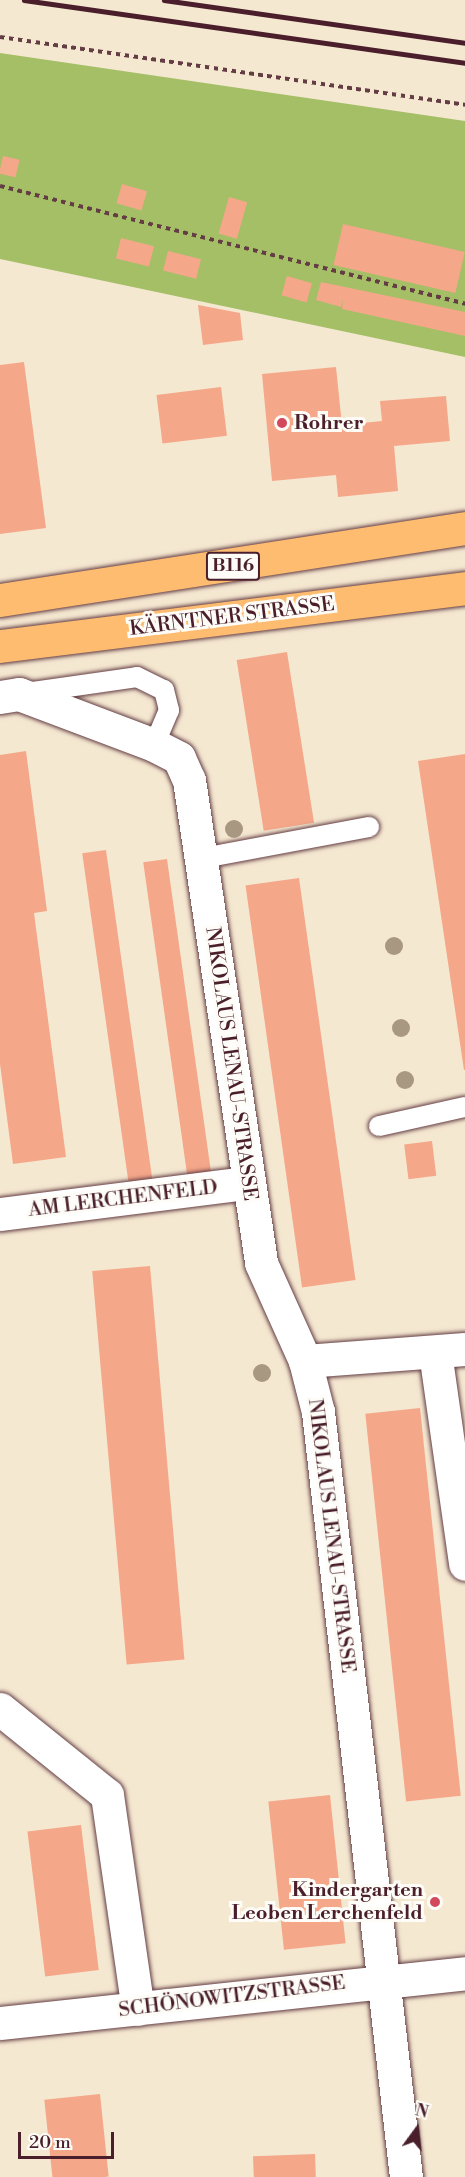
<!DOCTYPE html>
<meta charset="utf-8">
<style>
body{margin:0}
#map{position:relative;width:465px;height:2177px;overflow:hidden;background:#f5e8d1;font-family:"Libre Bodoni",serif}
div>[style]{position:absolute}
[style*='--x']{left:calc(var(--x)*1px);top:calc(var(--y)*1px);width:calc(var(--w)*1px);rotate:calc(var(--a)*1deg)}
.green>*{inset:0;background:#a4bf66}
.building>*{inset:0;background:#f5a789;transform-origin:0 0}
.path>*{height:4px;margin-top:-2px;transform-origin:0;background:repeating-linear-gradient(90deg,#643d44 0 4.5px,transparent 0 9px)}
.roads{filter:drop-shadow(0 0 2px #643d44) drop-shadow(0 0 2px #643d44)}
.lane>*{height:20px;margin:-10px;padding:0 10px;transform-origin:10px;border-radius:10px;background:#fff}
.street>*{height:33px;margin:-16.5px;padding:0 16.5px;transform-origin:16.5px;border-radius:16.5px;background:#fff}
.primary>*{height:33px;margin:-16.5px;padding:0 16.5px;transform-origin:16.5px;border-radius:16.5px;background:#febc70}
.rail>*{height:4.5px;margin:-2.25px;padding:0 2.25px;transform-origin:2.25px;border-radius:2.25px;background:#4a1f2b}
.trees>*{width:18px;height:18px;margin:-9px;border-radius:50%;background:#a99881}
.dots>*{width:16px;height:16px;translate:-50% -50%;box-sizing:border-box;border:3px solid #fdfcf7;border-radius:50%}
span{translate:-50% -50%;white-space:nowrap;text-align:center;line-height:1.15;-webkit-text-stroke:6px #fdfcf7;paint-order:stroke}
.shield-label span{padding:2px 4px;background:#fdfcf7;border:2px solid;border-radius:4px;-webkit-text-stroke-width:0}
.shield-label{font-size:18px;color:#4a1f2b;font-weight:700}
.poi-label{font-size:20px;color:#4a1f2b;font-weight:700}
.left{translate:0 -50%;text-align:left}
.right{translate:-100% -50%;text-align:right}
.street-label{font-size:20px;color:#4a1f2b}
.north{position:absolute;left:387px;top:2099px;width:60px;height:60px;-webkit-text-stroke:4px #fdfcf7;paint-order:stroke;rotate:15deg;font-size:16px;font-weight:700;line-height:24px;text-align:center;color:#4a1f2b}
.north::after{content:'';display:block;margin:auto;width:21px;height:27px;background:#4a1f2b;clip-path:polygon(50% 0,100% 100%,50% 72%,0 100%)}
.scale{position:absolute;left:18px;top:2132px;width:96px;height:27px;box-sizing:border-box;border:3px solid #4a1f2b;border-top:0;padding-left:8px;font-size:18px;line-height:21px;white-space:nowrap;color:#4a1f2b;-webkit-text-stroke:4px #fdfcf7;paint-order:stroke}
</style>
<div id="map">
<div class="green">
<div style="clip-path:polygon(0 53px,465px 121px,465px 357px,0 259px)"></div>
</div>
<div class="building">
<div style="left:3px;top:156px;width:17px;height:18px;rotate:13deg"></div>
<div style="left:122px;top:184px;width:26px;height:20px;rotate:16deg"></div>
<div style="left:229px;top:197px;width:19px;height:38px;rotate:16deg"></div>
<div style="left:343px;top:224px;width:125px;height:42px;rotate:13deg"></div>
<div style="left:121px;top:238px;width:34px;height:21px;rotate:14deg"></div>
<div style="left:168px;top:251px;width:34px;height:20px;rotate:14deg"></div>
<div style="left:287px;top:276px;width:26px;height:20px;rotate:16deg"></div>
<div style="clip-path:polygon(321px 282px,465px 312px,465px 336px,342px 309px,343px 299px,341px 307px,316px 300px)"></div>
<div style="clip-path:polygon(198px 305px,240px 313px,243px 340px,203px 345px)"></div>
<div style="clip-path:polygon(24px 362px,46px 528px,0 534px,0 365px)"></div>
<div style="clip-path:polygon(336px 367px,342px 425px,382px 421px,380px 401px,446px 396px,450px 441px,394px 446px,398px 491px,338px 497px,336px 475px,272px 481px,262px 374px)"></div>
<div style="left:221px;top:387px;width:49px;height:65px;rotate:83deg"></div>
<div style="left:287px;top:652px;width:173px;height:51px;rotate:81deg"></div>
<div style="clip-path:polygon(26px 751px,47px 911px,34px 913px,66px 1157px,13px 1164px,0 1064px,0 755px)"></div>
<div style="clip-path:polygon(465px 754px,465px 1070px,464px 1070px,418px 761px)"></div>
<div style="left:106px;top:850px;width:333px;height:24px;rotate:82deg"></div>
<div style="left:167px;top:859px;width:320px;height:24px;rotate:82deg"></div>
<div style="left:299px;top:878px;width:406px;height:54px;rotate:82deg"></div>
<div style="left:432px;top:1141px;width:35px;height:28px;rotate:83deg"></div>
<div style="left:150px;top:1266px;width:395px;height:58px;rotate:85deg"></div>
<div style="left:420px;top:1408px;width:390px;height:55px;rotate:84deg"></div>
<div style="left:330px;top:1795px;width:149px;height:62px;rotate:84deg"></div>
<div style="left:81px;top:1825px;width:146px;height:54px;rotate:83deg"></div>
<div style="left:100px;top:2094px;width:83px;height:56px;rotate:84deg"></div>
<div style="left:315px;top:2154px;width:23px;height:62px;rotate:88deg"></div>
</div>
<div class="path">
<div style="--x:0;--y:37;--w:470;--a:8.3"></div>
<div style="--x:0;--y:186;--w:480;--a:14.2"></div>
</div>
<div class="roads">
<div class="lane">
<div style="--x:26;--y:693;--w:112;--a:-8.2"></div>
<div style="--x:137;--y:677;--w:30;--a:26"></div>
<div style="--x:164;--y:690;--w:21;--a:76"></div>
<div style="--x:169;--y:710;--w:38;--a:113"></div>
<div style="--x:203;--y:858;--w:169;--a:-10.6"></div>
<div style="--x:379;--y:1126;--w:88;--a:-12.5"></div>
</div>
<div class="street">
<div style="--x:0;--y:697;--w:19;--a:-9"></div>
<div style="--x:19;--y:694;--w:144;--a:20.7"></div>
<div style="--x:154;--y:745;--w:28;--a:27"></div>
<div style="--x:179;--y:758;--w:24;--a:66"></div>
<div style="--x:189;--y:780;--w:488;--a:81.5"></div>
<div style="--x:261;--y:1263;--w:107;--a:65.8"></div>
<div style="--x:305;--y:1361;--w:53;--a:75.7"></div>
<div style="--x:318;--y:1412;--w:770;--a:83.44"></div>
<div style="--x:0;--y:1214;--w:248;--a:-7.2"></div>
<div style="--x:435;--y:1352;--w:214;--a:81.9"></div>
<div style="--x:305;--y:1361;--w:160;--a:-4.3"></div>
<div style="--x:0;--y:1709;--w:137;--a:38.8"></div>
<div style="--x:107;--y:1795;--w:216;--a:81.8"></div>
<div style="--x:0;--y:2023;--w:468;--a:-6.1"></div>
</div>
<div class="primary">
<div style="--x:0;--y:600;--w:471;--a:-8.8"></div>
<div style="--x:0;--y:646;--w:469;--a:-7.1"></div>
</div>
</div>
<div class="rail">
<div style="--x:24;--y:0;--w:445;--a:8.1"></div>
<div style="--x:164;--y:0;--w:304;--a:8.1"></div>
</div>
<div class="trees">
<div style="left:234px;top:829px"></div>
<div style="left:394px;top:946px"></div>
<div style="left:401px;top:1028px"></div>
<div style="left:405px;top:1080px"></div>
<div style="left:262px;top:1373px"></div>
</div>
<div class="dots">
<div style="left:282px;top:423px;background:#d1495b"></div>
<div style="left:435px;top:1902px;background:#d1495b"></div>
</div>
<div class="shield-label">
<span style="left:233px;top:566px">B116</span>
</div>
<div class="poi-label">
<span class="left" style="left:294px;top:423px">Rohrer</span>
<span class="right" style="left:423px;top:1902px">Kindergarten<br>Leoben Lerchenfeld</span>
</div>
<div class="street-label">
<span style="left:232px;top:617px;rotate:-7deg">KÄRNTNER STRASSE</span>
<span style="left:231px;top:1064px;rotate:82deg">NIKOLAUS LENAU-STRASSE</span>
<span style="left:123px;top:1199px;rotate:-7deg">AM LERCHENFELD</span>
<span style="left:331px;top:1536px;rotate:83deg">NIKOLAUS LENAU-STRASSE</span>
<span style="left:232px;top:1997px;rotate:-7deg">SCHÖNOWITZSTRASSE</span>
</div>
<div class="north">N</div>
<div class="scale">20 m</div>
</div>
